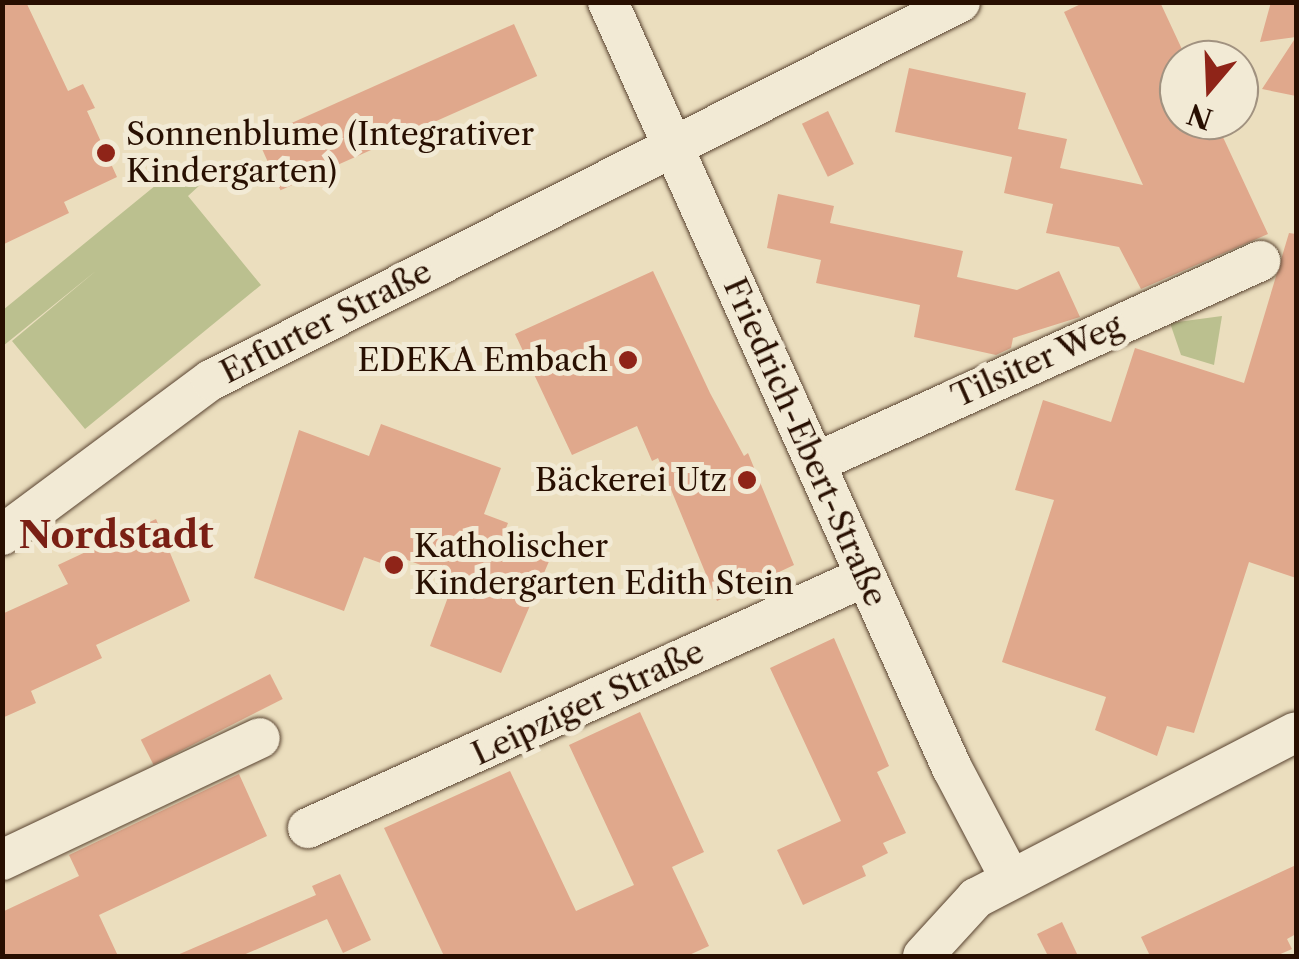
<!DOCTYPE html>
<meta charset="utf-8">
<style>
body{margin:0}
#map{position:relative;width:1299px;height:959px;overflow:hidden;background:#ebdebe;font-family:"Libre Caslon Text",serif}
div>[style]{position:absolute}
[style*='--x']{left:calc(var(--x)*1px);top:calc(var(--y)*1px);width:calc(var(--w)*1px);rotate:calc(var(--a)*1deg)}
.green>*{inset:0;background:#bbc08f}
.building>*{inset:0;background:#e0a88c;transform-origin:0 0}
.roads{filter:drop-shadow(0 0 2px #594330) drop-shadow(0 0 2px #594330)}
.minor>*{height:40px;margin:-20px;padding:0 20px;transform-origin:20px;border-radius:20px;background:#f2ead5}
.dots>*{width:28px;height:28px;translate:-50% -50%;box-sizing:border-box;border:5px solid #f2ead5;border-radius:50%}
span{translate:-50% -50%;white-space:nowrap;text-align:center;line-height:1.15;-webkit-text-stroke:10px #f2ead5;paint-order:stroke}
.poi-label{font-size:32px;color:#280f01}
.left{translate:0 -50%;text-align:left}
.right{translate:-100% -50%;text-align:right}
.street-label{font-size:32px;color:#280f01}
.quarter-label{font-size:38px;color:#7a1f14;font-weight:700}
.frame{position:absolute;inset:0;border:5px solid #280f01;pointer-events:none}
.north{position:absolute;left:1159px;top:40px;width:100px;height:100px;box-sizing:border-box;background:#f2ead5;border:2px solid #a19280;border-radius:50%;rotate:199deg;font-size:28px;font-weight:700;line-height:40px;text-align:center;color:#280f01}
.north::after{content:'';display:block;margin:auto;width:35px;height:45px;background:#8f2418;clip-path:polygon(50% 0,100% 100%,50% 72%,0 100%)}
</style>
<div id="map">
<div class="green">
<div style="clip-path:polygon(183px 163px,201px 184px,188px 196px,261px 285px,85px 429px,12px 341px,97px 270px,3px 346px,3px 310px)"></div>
<div style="clip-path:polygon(1222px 316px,1214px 365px,1181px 355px,1170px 323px)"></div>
</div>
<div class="building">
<div style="clip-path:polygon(2px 2px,26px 2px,68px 91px,83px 84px,95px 108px,87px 111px,117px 177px,64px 202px,69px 213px,2px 245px)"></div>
<div style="clip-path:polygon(1085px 2px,1160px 2px,1187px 60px,1179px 60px,1179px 120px,1215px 120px,1268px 234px,1141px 289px,1119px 247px,1046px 233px,1053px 204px,1004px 193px,1012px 157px,895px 132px,909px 68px,1026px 93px,1018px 129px,1067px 139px,1060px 168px,1143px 185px,1064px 12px)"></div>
<div style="clip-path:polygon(1271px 2px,1296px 2px,1296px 96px,1262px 89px,1296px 37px,1260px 42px)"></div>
<div style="left:514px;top:24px;width:57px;height:281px;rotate:66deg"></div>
<div style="left:828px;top:111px;width:59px;height:29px;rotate:64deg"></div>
<div style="clip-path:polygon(778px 194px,834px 206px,830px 223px,963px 251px,957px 277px,1017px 290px,1059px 271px,1080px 317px,1013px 338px,1011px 348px,996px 355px,914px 337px,920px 305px,816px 283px,821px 260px,767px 248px)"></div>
<div style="clip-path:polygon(1289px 233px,1296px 234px,1296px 578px,1249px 562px,1194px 733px,1167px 726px,1157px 756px,1095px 730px,1106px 697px,1002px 662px,1054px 500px,1015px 490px,1043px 400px,1111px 422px,1135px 348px,1244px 383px)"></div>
<div style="clip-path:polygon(653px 271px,710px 393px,744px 456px,748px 453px,794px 565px,717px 601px,658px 458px,652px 461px,637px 426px,572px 455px,515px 334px)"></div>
<div style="clip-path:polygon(381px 424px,501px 468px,484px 514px,508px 523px,501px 541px,550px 559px,501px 673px,430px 646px,455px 578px,397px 556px,392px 567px,364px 557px,344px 611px,254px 578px,299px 430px,369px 456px)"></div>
<div style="clip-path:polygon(156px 519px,190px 601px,96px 645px,102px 658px,31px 691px,36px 703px,2px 718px,2px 614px,68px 584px,58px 565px)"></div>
<div style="clip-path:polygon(834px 638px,889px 766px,877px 772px,906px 833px,883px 843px,888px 853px,862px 866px,866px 876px,803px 905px,777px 850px,841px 821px,770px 668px)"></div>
<div style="left:270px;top:674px;width:28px;height:145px;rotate:63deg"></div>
<div style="clip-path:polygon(640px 712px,704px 852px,672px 867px,709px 946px,687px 956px,444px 956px,384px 828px,510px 771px,576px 911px,634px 885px,569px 745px)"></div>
<div style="clip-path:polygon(239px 774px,267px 836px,99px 915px,118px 956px,2px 956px,2px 912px,79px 876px,69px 855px)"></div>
<div style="clip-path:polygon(1296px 865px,1296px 934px,1287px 939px,1292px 949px,1276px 956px,1150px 956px,1141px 937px)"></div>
<div style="clip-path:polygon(340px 874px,371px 940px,343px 953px,327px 919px,241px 956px,175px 956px,316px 895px,312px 886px)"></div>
<div style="clip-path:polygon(1062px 922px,1078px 956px,1048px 956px,1037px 934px)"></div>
</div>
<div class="roads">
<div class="minor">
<div style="--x:608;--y:2;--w:840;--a:65.82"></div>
<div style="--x:952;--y:768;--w:124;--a:62.2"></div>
<div style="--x:815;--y:463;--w:489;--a:-24.4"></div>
<div style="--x:2;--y:535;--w:260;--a:-36.6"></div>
<div style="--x:211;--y:380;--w:839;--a:-26.78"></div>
<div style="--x:308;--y:828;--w:612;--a:-24.3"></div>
<div style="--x:2;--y:860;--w:285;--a:-25.3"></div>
<div style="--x:923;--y:956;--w:79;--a:-47.6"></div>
<div style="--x:976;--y:898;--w:360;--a:-27.4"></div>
</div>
</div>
<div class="dots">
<div style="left:106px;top:153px;background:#8f2418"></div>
<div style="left:628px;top:360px;background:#8f2418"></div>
<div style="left:747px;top:480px;background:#8f2418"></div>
<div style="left:394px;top:565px;background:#8f2418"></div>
</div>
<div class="poi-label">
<span class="left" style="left:126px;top:153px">Sonnenblume (Integrativer<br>Kindergarten)</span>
<span class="right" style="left:608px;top:360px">EDEKA Embach</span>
<span class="right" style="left:727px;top:480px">Bäckerei Utz</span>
<span class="left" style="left:414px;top:565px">Katholischer<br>Kindergarten Edith Stein</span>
</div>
<div class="street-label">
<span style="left:326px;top:322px;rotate:-27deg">Erfurter Straße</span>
<span style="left:1037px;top:361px;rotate:-24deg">Tilsiter Weg</span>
<span style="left:805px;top:442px;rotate:66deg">Friedrich-Ebert-Straße</span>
<span style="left:588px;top:703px;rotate:-25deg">Leipziger Straße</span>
</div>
<div class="quarter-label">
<span style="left:116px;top:535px">Nordstadt</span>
</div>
<div class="frame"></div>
<div class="north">N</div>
</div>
